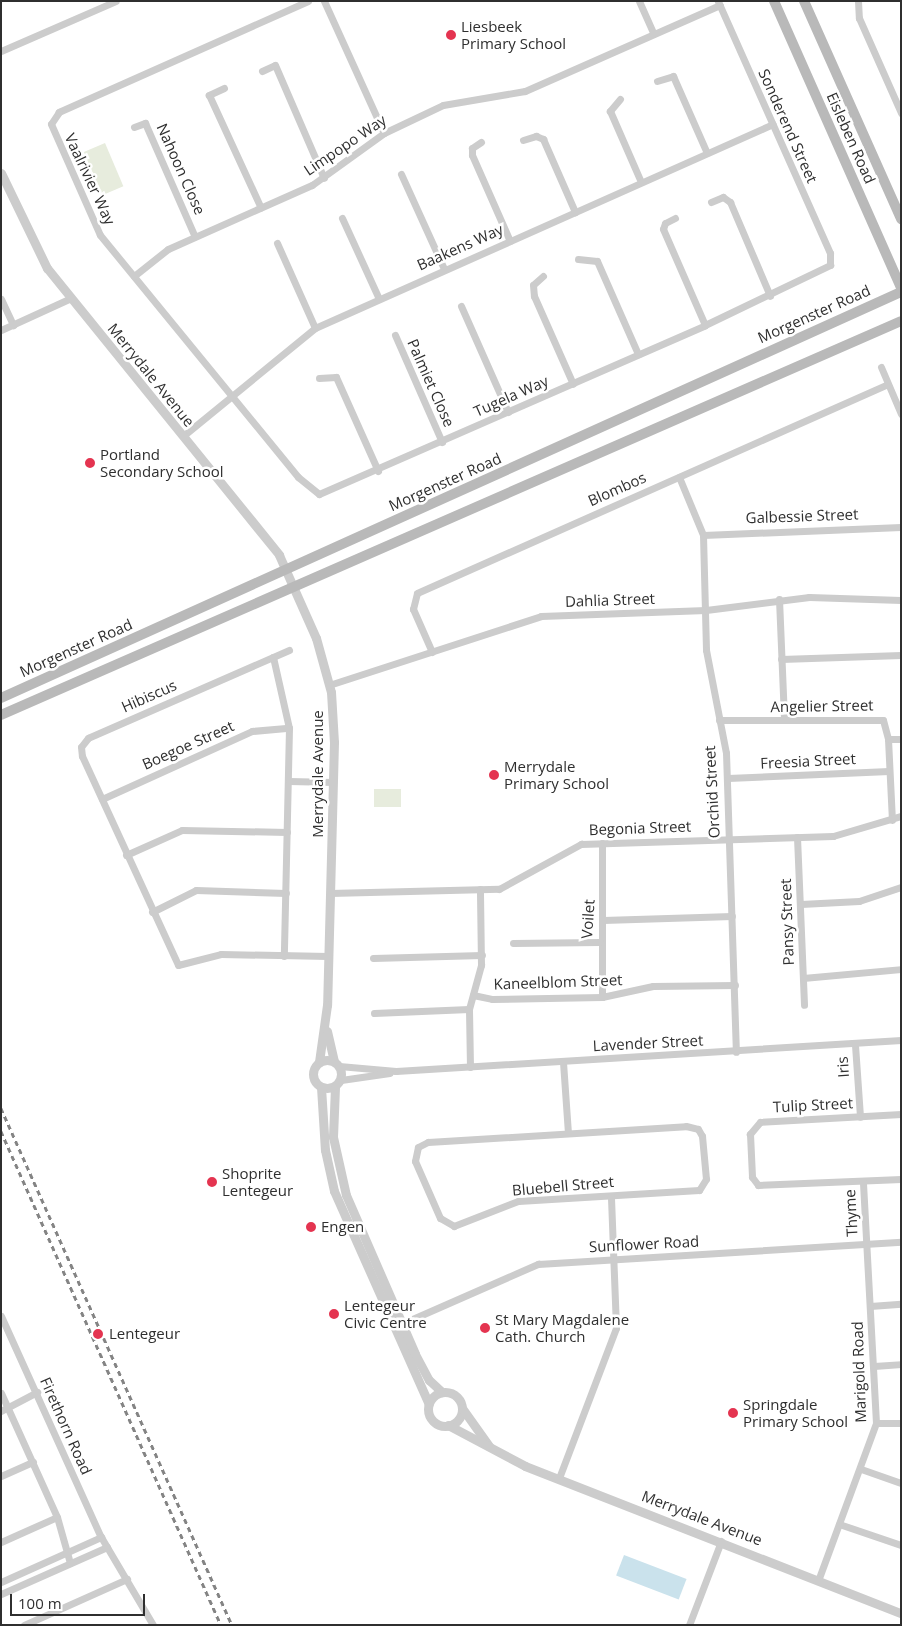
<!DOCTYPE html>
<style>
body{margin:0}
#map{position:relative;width:902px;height:1626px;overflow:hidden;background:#fff;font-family:"Open Sans",sans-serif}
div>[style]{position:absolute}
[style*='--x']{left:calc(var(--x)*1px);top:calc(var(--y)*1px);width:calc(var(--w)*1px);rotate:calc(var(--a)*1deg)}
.green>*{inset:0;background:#e7ecdd;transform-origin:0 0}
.water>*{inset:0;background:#cae2ec;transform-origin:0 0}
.minor>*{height:7px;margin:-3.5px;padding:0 3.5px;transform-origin:3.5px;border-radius:3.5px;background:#ccc}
.tertiary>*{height:9px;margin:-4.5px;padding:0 4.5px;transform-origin:4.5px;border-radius:4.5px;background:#ccc}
.tertiary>.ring{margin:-4.5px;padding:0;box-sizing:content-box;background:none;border:9px solid #ccc;border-radius:50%}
.secondary>*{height:10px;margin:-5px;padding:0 5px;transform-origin:5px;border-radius:5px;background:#b9b9b9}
.rail>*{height:2.5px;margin-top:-1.25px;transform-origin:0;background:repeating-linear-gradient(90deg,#848484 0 5px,transparent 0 9px)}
.dots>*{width:14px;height:14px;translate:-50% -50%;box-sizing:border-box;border:2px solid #fff;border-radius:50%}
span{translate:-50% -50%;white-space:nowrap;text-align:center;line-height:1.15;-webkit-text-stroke:5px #fff;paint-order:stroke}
.poi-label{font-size:15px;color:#2f2f2f}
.left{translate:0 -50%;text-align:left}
.street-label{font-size:15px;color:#2f2f2f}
.frame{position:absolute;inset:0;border:2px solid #2f2f2f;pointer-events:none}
.scale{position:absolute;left:10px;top:1594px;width:135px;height:22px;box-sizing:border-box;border:2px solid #2f2f2f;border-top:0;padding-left:6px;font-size:15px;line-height:18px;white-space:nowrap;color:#2f2f2f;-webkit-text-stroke:4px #fff;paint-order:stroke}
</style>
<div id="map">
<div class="green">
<div style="left:105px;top:143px;width:47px;height:23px;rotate:67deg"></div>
<div style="left:401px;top:789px;width:18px;height:27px;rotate:90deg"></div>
</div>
<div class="water">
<div style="left:624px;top:1555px;width:67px;height:22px;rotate:21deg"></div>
</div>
<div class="minor">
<div style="--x:308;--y:1;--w:273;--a:156"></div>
<div style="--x:59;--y:112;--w:14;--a:124"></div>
<div style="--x:51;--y:124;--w:121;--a:66.2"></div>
<div style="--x:100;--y:235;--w:313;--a:50.7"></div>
<div style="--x:298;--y:477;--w:27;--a:39"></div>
<div style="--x:319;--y:494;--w:421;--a:-23.6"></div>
<div style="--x:705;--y:325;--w:139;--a:-25.6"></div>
<div style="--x:830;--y:265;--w:12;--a:-90"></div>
<div style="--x:830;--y:253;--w:276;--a:-114"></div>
<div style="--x:324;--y:1;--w:145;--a:65.6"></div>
<div style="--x:639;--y:1;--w:36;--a:66"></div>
<div style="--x:858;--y:1;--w:17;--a:87"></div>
<div style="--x:859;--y:18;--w:104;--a:66.1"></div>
<div style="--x:1;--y:51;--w:125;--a:-23.5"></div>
<div style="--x:262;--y:71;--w:14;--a:-25"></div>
<div style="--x:275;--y:65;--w:123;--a:66.6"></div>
<div style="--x:657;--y:81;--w:17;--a:-17"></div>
<div style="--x:673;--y:76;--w:84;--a:66.2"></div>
<div style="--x:224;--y:88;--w:17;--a:155"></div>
<div style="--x:209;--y:95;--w:124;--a:65.3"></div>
<div style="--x:620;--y:99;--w:16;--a:130"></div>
<div style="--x:610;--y:111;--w:77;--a:66.4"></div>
<div style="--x:134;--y:127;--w:12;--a:-20"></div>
<div style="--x:145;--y:123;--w:124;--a:66.3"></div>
<div style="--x:523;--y:140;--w:14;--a:-17"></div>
<div style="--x:536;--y:136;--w:8;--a:23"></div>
<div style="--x:543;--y:139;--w:80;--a:66.3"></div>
<div style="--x:481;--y:142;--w:11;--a:146"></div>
<div style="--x:472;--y:148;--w:7;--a:90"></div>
<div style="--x:472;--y:155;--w:94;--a:66.2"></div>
<div style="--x:401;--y:174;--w:104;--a:65.6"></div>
<div style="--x:711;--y:202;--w:13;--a:-23"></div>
<div style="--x:723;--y:197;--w:9;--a:36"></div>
<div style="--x:730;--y:202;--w:102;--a:66.9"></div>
<div style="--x:342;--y:218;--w:89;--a:65.4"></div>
<div style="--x:675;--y:218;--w:11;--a:153"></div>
<div style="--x:665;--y:223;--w:6;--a:108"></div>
<div style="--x:663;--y:229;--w:105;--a:66.4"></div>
<div style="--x:277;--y:243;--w:93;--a:65.9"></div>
<div style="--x:578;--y:259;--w:19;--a:6"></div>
<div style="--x:597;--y:261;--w:102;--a:66.2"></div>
<div style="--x:134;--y:276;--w:43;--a:-38.5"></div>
<div style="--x:168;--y:249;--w:158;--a:-24"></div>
<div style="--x:312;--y:185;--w:89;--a:-35.8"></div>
<div style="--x:384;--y:133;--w:65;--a:-25.4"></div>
<div style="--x:443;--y:105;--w:83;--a:-9.7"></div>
<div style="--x:525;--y:91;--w:213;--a:-23.8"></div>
<div style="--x:543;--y:276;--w:13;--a:138"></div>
<div style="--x:533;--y:285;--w:11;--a:85"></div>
<div style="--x:534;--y:296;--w:96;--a:66.1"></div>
<div style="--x:1;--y:299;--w:29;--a:65"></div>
<div style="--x:461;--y:306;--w:116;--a:66.1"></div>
<div style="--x:1;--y:330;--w:77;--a:-24.6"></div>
<div style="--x:395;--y:335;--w:117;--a:66.3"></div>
<div style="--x:881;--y:367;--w:51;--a:66.9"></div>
<div style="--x:319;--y:378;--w:17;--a:-3"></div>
<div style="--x:336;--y:377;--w:103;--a:65.9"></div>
<div style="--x:183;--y:436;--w:171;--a:-39.3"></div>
<div style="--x:315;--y:328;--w:501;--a:-24.01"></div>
<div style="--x:679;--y:477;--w:63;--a:67.5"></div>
<div style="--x:703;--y:535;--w:115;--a:88.5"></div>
<div style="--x:706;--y:650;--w:105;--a:79"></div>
<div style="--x:726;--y:753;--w:299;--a:88.1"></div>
<div style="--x:703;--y:535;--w:198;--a:-2.3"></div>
<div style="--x:779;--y:599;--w:120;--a:87.6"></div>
<div style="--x:289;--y:650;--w:219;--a:156.4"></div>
<div style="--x:88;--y:738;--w:11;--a:128"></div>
<div style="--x:81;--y:747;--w:9;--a:84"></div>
<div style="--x:82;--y:756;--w:230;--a:65.3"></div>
<div style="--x:178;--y:965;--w:44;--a:-14.3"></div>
<div style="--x:221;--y:954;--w:107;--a:1.1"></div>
<div style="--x:432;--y:652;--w:47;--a:-113.8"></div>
<div style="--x:413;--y:609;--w:16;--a:-76"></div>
<div style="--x:417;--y:593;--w:515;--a:-23.93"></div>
<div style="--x:273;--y:657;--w:73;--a:77.3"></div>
<div style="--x:289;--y:728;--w:228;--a:91.3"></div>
<div style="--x:781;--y:659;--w:120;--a:-1.9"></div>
<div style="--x:329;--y:685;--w:223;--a:-18"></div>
<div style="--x:541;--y:616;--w:165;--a:-2.1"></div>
<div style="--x:706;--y:610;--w:104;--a:-7.2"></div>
<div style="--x:809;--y:597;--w:92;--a:1.9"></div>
<div style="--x:719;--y:720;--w:164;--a:0"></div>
<div style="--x:883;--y:720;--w:20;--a:75"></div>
<div style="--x:888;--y:739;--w:81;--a:87.2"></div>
<div style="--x:888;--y:739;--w:13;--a:0"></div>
<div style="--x:728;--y:778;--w:161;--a:-2.5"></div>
<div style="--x:289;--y:781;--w:44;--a:1.3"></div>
<div style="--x:102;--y:799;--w:165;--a:-24.4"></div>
<div style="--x:252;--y:731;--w:37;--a:-5"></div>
<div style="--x:797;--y:837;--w:168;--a:87.6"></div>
<div style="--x:602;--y:843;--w:154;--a:90"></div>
<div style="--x:126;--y:855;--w:61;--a:-24.1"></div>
<div style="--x:182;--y:830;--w:105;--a:1.1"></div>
<div style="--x:330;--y:893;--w:169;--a:-1.4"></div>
<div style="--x:499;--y:889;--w:94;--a:-28.8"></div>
<div style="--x:581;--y:844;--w:252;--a:-1.8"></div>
<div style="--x:833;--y:836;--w:71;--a:-16.4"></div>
<div style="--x:801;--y:904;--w:58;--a:-3"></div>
<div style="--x:859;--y:901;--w:44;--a:-18.4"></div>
<div style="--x:152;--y:912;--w:49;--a:-26.6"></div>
<div style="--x:196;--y:890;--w:90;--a:1.9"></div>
<div style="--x:603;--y:920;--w:129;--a:-1.8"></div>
<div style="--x:513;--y:943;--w:87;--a:-0.7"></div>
<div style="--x:373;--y:958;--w:109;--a:-1.6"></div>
<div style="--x:803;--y:978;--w:98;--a:-5.2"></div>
<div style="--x:473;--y:995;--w:19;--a:12"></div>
<div style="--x:492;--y:999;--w:110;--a:-1"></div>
<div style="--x:602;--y:997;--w:52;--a:-12.2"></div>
<div style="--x:653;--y:986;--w:82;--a:-0.7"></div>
<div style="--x:374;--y:1013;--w:95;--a:-2.4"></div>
<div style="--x:855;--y:1045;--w:72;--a:86"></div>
<div style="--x:563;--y:1062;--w:71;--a:86"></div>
<div style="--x:339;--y:1066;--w:57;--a:5"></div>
<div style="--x:396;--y:1071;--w:506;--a:-3.51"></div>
<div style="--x:470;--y:1067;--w:58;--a:-91"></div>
<div style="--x:469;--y:1009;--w:46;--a:-74.7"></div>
<div style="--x:481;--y:965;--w:76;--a:-90.8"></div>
<div style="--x:341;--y:1080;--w:49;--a:-8.3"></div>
<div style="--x:901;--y:1114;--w:141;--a:176.8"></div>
<div style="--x:760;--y:1122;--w:16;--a:130"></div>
<div style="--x:750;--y:1134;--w:43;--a:87.3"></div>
<div style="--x:752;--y:1177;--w:10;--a:53"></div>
<div style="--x:758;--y:1185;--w:143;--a:-2.4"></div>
<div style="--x:686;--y:1126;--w:12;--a:14"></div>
<div style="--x:698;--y:1129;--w:8;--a:60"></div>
<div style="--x:702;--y:1136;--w:43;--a:84.7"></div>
<div style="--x:706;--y:1179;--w:13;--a:122"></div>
<div style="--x:699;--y:1190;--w:181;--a:176.5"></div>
<div style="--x:518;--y:1201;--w:69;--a:158.7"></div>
<div style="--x:454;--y:1226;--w:16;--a:-150"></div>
<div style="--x:440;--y:1218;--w:62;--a:-113.7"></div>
<div style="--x:415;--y:1161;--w:14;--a:-78"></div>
<div style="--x:418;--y:1147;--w:11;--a:-27"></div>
<div style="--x:428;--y:1142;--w:258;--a:-3.5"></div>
<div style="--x:870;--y:1306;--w:31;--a:-4"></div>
<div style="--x:1;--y:1316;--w:243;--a:65.7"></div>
<div style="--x:101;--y:1537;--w:102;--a:59.4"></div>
<div style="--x:401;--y:1324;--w:150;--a:-23.7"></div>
<div style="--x:538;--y:1264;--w:364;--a:-3.5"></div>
<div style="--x:874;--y:1366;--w:27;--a:-4"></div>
<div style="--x:1;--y:1393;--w:136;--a:65.7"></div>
<div style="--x:57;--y:1517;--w:48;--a:74.2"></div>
<div style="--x:1;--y:1411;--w:41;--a:-27.8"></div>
<div style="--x:876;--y:1423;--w:25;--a:0"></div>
<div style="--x:861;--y:1469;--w:42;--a:19.3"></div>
<div style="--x:1;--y:1476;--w:35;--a:-24"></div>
<div style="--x:559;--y:1478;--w:160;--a:-69.2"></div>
<div style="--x:616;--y:1328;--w:132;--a:-92.2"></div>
<div style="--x:839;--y:1524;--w:65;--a:18.7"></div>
<div style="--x:1;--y:1542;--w:61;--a:-24.1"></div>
<div style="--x:819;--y:1578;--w:165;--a:-69.8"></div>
<div style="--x:876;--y:1423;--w:242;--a:-93.1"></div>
<div style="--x:1;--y:1582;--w:110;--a:-24.2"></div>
<div style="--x:1;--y:1594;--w:116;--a:-23.9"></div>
<div style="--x:24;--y:1625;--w:113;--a:-24.1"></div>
<div style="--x:689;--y:1625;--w:90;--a:-69.1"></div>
</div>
<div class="tertiary">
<div style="--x:1;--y:173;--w:106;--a:64.2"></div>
<div style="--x:47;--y:268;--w:369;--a:51"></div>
<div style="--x:279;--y:555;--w:91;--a:66"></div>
<div style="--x:316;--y:638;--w:56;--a:74.5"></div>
<div style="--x:331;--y:692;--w:50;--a:86.6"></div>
<div style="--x:334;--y:742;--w:263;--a:91.5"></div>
<div style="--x:327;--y:1005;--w:58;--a:98"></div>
<div style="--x:327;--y:1031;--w:31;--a:77"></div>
<div class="ring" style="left:313px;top:1060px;width:19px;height:19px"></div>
<div style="--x:321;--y:1087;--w:63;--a:86.4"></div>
<div style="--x:325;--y:1150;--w:42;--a:77.6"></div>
<div style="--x:334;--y:1191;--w:233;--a:66"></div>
<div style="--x:335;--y:1087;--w:50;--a:92.3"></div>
<div style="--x:333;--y:1137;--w:59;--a:77.4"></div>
<div style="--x:346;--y:1195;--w:173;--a:66.5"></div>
<div style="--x:415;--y:1354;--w:30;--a:62"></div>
<div style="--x:429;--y:1380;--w:18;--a:43"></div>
<div class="ring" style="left:428px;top:1392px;width:25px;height:25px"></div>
<div style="--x:462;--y:1408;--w:47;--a:54.6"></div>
<div style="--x:448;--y:1425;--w:87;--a:28"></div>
<div style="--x:525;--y:1466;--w:404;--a:21.4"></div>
</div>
<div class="secondary">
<div style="--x:774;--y:1;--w:313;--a:66.1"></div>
<div style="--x:804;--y:1;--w:239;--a:66"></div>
<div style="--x:1;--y:698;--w:987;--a:-24.28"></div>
<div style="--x:1;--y:715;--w:982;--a:-23.64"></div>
</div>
<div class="rail">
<div style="--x:1;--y:1108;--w:566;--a:65.92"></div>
<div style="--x:1;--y:1131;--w:541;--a:65.99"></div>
</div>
<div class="dots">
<div style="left:451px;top:35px;background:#e43450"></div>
<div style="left:90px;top:463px;background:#e43450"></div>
<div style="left:494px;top:775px;background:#e43450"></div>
<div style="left:212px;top:1182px;background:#e43450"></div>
<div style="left:311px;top:1227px;background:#e43450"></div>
<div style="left:334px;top:1314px;background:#e43450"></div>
<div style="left:485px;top:1328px;background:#e43450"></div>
<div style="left:98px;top:1334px;background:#e43450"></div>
<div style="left:733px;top:1413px;background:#e43450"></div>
</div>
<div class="poi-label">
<span class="left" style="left:461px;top:35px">Liesbeek<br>Primary School</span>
<span class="left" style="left:100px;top:463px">Portland<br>Secondary School</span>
<span class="left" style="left:504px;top:775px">Merrydale<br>Primary School</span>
<span class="left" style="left:222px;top:1182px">Shoprite<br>Lentegeur</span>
<span class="left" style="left:321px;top:1227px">Engen</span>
<span class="left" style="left:344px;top:1314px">Lentegeur<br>Civic Centre</span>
<span class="left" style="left:495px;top:1328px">St Mary Magdalene<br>Cath. Church</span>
<span class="left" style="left:109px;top:1334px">Lentegeur</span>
<span class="left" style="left:743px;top:1413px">Springdale<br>Primary School</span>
</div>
<div class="street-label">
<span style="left:788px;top:126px;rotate:66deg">Sonderend Street</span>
<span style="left:851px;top:138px;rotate:66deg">Eisleben Road</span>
<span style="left:345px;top:145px;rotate:-34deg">Limpopo Way</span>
<span style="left:181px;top:169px;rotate:66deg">Nahoon Close</span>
<span style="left:90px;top:179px;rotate:65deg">Vaalrivier Way</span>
<span style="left:460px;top:247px;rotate:-24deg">Baakens Way</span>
<span style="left:814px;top:314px;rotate:-24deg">Morgenster Road</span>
<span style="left:151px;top:375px;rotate:51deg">Merrydale Avenue</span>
<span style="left:431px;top:383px;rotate:66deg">Palmiet Close</span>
<span style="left:511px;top:396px;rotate:-24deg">Tugela Way</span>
<span style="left:445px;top:482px;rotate:-24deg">Morgenster Road</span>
<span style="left:617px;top:489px;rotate:-24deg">Blombos</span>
<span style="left:802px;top:516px;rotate:-2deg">Galbessie Street</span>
<span style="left:610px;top:600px;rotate:-2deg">Dahlia Street</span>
<span style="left:76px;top:648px;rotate:-24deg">Morgenster Road</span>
<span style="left:149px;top:696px;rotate:-24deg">Hibiscus</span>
<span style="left:822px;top:706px;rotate:-1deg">Angelier Street</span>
<span style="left:188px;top:745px;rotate:-24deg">Boegoe Street</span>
<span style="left:808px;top:761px;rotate:-3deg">Freesia Street</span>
<span style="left:318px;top:774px;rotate:-90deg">Merrydale Avenue</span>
<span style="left:712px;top:792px;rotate:-93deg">Orchid Street</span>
<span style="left:640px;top:828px;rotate:-2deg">Begonia Street</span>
<span style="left:588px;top:919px;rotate:-86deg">Voilet</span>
<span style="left:787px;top:922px;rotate:-92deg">Pansy Street</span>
<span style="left:558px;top:982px;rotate:-2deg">Kaneelblom Street</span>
<span style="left:648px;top:1043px;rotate:-3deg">Lavender Street</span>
<span style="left:843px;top:1067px;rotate:-94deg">Iris</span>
<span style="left:813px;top:1105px;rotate:-3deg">Tulip Street</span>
<span style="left:563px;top:1186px;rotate:-5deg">Bluebell Street</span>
<span style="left:851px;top:1213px;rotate:-93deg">Thyme</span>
<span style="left:644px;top:1244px;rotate:-3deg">Sunflower Road</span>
<span style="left:859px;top:1372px;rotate:-92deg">Marigold Road</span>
<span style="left:66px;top:1426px;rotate:66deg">Firethorn Road</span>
<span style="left:702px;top:1518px;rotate:21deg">Merrydale Avenue</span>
</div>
<div class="frame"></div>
<div class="scale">100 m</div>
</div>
